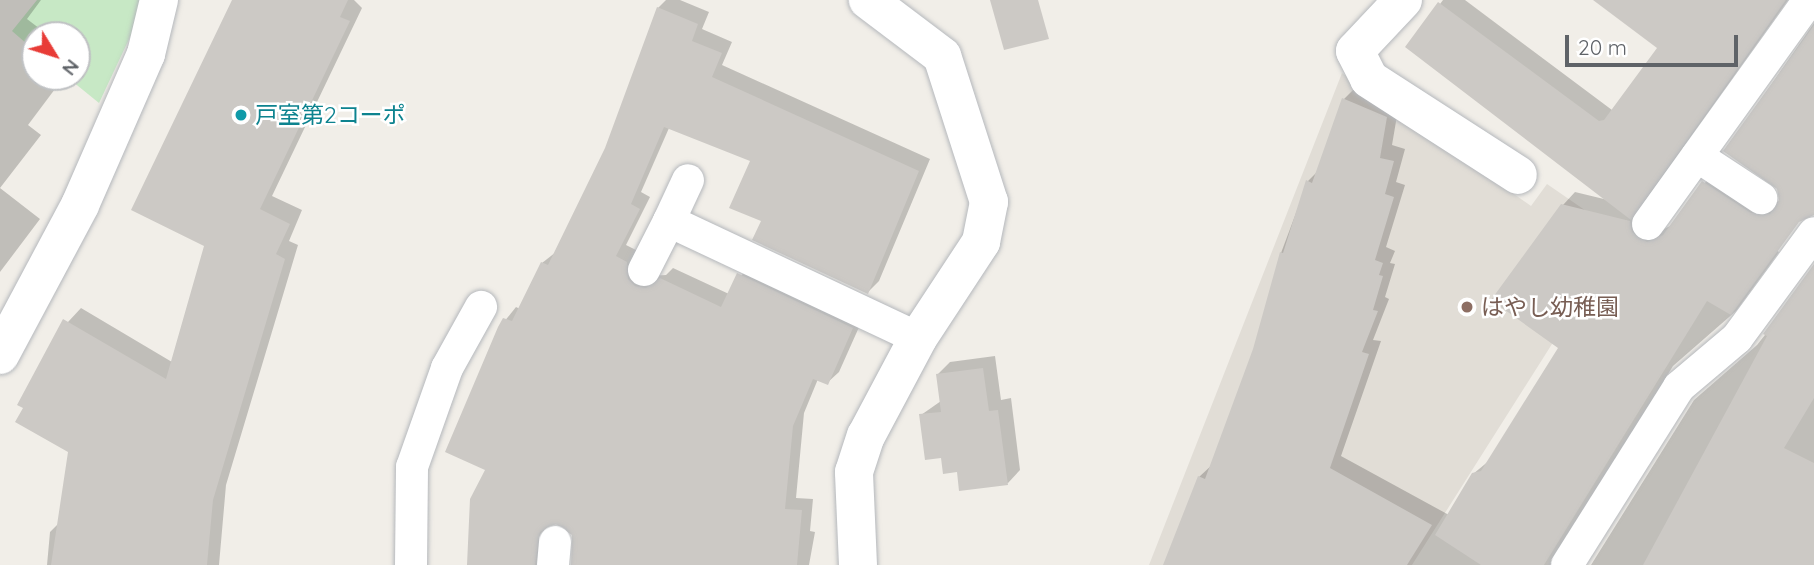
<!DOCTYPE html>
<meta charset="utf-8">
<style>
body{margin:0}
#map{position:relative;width:1814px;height:565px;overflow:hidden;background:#f1eee8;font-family:Quicksand,"Noto Sans JP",sans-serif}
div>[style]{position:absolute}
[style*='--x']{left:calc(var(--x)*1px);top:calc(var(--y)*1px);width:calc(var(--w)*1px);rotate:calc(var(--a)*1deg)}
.education>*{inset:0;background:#e1ddd6}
.green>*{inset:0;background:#c7e8c5}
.shadow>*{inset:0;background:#0003}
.building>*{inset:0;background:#ccc9c5}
.roads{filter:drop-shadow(0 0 2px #b5b8bc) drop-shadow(0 0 2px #b5b8bc)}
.lane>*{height:32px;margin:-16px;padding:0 16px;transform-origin:16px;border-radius:16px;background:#fff}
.street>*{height:38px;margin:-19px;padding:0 19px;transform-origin:19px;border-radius:19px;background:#fff}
.dots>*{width:19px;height:19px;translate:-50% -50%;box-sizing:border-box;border:4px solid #fff;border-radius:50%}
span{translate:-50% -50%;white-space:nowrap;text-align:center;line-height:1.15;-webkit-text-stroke:5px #fff;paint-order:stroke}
.culture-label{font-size:23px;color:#0d838f}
.left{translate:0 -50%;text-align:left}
.education-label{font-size:23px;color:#785e54}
.north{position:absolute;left:21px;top:21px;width:70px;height:70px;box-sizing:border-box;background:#fff;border:2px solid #bfc1c3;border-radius:50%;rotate:128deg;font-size:19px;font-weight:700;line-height:28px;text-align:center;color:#5f6368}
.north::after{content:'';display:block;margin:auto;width:24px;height:32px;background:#e83c37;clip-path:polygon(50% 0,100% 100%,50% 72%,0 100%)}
.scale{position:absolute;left:1565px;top:35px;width:173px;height:32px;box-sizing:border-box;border:4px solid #5f6368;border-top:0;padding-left:9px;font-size:21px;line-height:24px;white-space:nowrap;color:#5f6368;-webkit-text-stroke:5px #fff;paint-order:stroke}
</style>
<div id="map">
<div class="education">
<div style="clip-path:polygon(1342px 73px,1531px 206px,1547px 184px,1621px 235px,1412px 565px,1149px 565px)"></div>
</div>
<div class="green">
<div style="clip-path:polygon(37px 0,140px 0,131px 35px,99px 103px,67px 77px,77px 77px,77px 35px,35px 35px,35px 51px,12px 31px)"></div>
</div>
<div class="shadow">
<div style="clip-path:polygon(0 0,41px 0,27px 19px,48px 35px,35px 35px,35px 77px,64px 77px,28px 125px,41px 135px,0 188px,40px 219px,0 272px)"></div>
<div style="clip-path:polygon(234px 0,354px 0,362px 8px,272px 196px,302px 210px,289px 241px,298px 245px,226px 485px,219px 565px,47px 565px,50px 532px,59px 523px,70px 451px,68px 322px,81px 308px,172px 362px,206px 245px)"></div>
<div style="clip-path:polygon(666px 0,680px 0,709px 12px,702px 29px,732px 42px,722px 65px,930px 159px,879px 281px,868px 292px,763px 220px,752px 160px,669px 128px,641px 192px,650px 197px,626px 245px,638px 251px,648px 276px,666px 275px,673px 268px,729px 294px,750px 263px,864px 316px,839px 372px,827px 383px,818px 379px,804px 413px,796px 498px,813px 499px,810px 531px,815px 532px,809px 565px,573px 565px,573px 533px,566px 525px,550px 524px,548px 562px,552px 565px,469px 565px,487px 469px,499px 328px,516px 307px,520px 309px,542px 263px,556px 252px,607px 148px,658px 8px)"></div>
<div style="clip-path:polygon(1443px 0,1465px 0,1612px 110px,1660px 47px,1596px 0,1788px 0,1640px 208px,1660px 231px,1672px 225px,1715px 170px,1764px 201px,1780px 202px,1779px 188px,1725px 151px,1814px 23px,1814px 186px,1770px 247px,1779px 252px,1736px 311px,1673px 366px,1560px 551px,1568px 565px,1166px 565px,1199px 477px,1213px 464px,1255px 350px,1281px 253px,1308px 181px,1318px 171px,1344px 99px,1356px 87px,1399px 104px,1392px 145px,1405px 149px,1396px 182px,1405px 185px,1386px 247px,1395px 251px,1390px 263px,1395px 264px,1385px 297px,1389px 299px,1373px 340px,1381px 341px,1341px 456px,1449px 515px,1473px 474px,1490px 460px,1560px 348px,1563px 205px,1575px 192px,1608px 200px,1408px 47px)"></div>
<div style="clip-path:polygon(1814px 273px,1814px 565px,1591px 565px,1694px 400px,1757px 345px)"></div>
<div style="clip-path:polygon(995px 356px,1001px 400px,1011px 398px,1020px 470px,1008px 483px,958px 470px,943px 456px,921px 415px,941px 401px,938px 374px,950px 362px)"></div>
</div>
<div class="building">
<div style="clip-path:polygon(232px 0,348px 0,340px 17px,350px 21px,260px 209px,290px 224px,276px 254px,285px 259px,213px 500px,207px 565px,51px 565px,68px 452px,15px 422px,23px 408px,17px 405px,63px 319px,166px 379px,204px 246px,131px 210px)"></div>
<div style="clip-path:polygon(990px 0,1038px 0,1049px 39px,1004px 50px)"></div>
<div style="clip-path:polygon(1593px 0,1786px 0,1631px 220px,1405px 47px,1438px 2px,1599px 121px,1604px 120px,1657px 48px)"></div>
<div style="clip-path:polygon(657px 7px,698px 24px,692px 41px,722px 53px,712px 77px,919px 171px,868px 294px,752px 240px,761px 221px,729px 208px,750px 161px,664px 127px,631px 204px,640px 209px,616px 256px,627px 262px,628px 279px,635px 286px,646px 288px,660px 278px,721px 307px,737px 273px,853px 328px,828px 385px,813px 379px,793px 426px,785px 509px,802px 510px,797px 565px,571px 565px,572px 535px,556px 524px,540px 532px,535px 565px,467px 565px,470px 499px,485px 470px,445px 452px,498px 327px,503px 318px,512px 321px,541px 262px,548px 265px,605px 148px)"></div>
<div style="clip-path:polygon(1814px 25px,1814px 215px,1799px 222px,1731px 315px,1707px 301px,1544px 565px,1481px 565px,1435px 535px,1472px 473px,1481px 471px,1558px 348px,1491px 300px,1561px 204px,1630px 221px,1632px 232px,1647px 242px,1663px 235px,1702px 181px,1751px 213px,1770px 214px,1779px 200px,1777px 189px,1723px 151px)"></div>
<div style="clip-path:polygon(1342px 98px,1387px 117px,1380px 158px,1394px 161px,1385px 194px,1394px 197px,1375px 260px,1383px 263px,1379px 275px,1383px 276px,1373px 310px,1378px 311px,1362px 352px,1369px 354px,1330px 468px,1432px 525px,1407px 565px,1163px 565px,1198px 476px,1205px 479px,1253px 349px,1280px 252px,1283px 253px,1306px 180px,1312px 183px)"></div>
<div style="clip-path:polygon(1814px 264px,1814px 398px,1784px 448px,1814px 463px,1814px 565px,1643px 565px,1767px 336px,1763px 334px)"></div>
<div style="clip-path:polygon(983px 368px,989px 411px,998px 410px,1008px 485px,959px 491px,957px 472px,943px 474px,941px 458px,925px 460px,919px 414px,941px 412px,936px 374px)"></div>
</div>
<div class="roads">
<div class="lane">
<div style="--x:1697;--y:156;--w:77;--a:33.3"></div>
<div style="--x:669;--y:221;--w:45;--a:-65.1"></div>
<div style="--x:1648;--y:224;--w:276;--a:-54.3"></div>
<div style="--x:644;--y:270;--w:55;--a:-63"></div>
<div style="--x:669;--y:221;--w:275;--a:25.2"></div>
<div style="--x:411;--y:565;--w:98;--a:-89.4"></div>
<div style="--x:412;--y:467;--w:105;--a:-70.5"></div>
<div style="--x:447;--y:368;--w:70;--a:-60.9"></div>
<div style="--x:553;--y:565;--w:23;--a:-85"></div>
<div style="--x:1567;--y:565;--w:210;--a:-57.8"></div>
<div style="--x:1679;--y:387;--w:76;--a:-40.2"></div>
<div style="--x:1737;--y:338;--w:130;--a:-53.7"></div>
</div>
<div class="street">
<div style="--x:1403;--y:0;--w:70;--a:133.3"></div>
<div style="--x:1355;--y:51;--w:31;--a:63"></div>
<div style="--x:1369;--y:79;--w:177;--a:32.8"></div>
<div style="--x:0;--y:355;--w:170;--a:-61.9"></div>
<div style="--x:80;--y:205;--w:165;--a:-66.4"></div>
<div style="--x:146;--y:54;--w:56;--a:-76.5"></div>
<div style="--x:858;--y:565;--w:93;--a:-92.5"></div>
<div style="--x:854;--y:472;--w:38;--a:-72"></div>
<div style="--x:866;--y:436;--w:111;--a:-62"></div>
<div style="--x:918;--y:338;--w:115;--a:-56.7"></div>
<div style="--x:981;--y:242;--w:41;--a:-78.7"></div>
<div style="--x:989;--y:202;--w:153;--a:-107.8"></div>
<div style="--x:942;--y:56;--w:93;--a:-142.9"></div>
</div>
</div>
<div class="dots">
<div style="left:241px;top:115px;background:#0f9aa8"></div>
<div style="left:1467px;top:307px;background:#8d6e63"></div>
</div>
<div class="culture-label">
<span class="left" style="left:255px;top:115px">戸室第2コーポ</span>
</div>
<div class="education-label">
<span class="left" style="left:1481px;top:307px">はやし幼稚園</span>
</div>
<div class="north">N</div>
<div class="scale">20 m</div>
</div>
